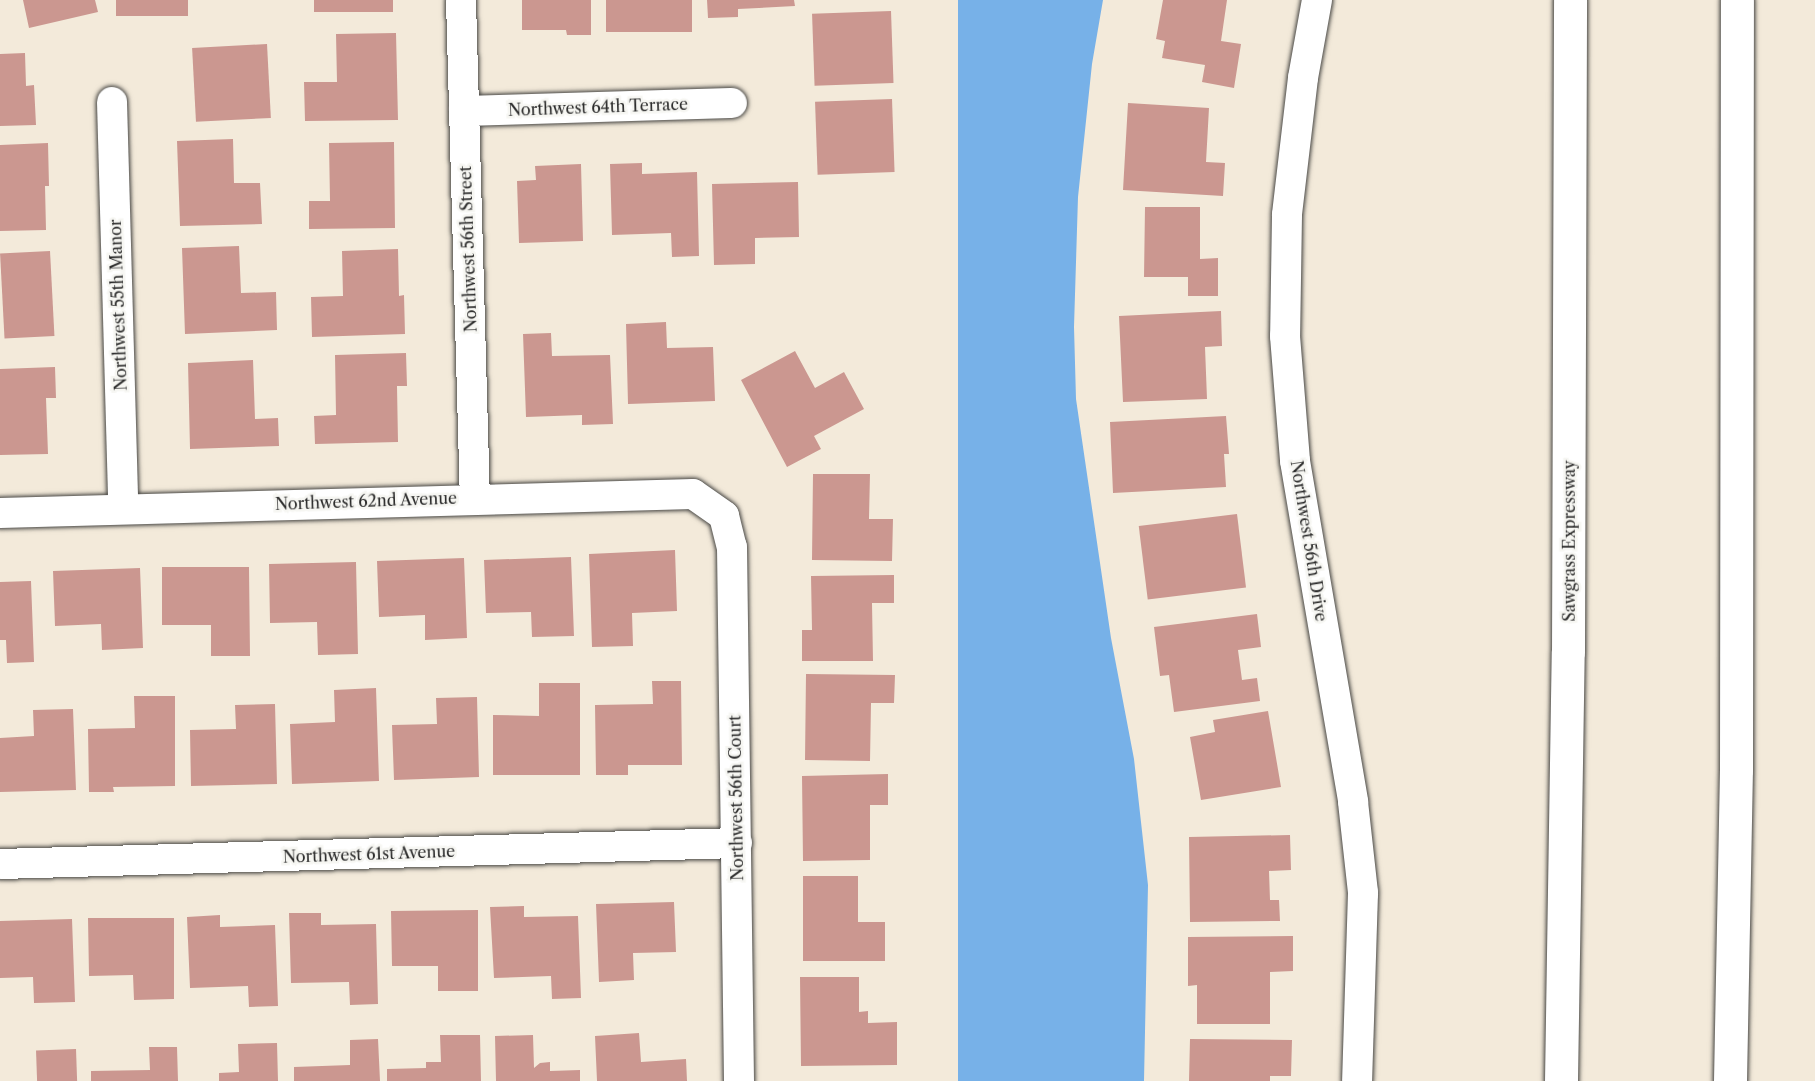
<!DOCTYPE html>
<style>
body{margin:0}
#map{position:relative;width:1815px;height:1081px;overflow:hidden;background:#f3eada;font-family:"Libre Caslon Text",serif}
div>[style]{position:absolute}
[style*='--x']{left:calc(var(--x)*1px);top:calc(var(--y)*1px);width:calc(var(--w)*1px);rotate:calc(var(--a)*1deg)}
.water>*{inset:0;background:#77b1e8}
.building>*{inset:0;background:#cb9790;transform-origin:0 0}
.roads{filter:drop-shadow(0 0 2px #494845) drop-shadow(0 0 2px #494845)}
.minor>*{height:30px;margin:-15px;padding:0 15px;transform-origin:15px;border-radius:15px;background:#fff}
.highway>*{height:33px;margin:-16.5px;padding:0 16.5px;transform-origin:16.5px;border-radius:16.5px;background:#fff}
span{translate:-50% -50%;white-space:nowrap;text-align:center;line-height:1.15;-webkit-text-stroke:5px #f6f6f2;paint-order:stroke}
.street-label{font-size:16px;color:#2b2b2b}
</style>
<div id="map">
<div class="water">
<div style="clip-path:polygon(958px 0,1103px 0,1092px 64px,1078px 197px,1074px 327px,1076px 399px,1111px 638px,1134px 759px,1148px 885px,1144px 1081px,958px 1081px)"></div>
</div>
<div class="building">
<div style="clip-path:polygon(23px 0,95px 0,98px 12px,29px 28px)"></div>
<div style="left:116px;top:0;width:72px;height:16px"></div>
<div style="left:314px;top:0;width:79px;height:12px"></div>
<div style="clip-path:polygon(522px 0,591px 0,591px 35px,567px 35px,566px 30px,522px 30px)"></div>
<div style="left:606px;top:0;width:86px;height:32px"></div>
<div style="clip-path:polygon(707px 0,794px 0,795px 6px,738px 9px,738px 17px,708px 18px)"></div>
<div style="clip-path:polygon(1163px 0,1227px 0,1221px 41px,1241px 44px,1234px 88px,1202px 82px,1205px 65px,1162px 58px,1165px 41px,1156px 39px)"></div>
<div style="left:891px;top:11px;width:72px;height:79px;rotate:88deg"></div>
<div style="clip-path:polygon(396px 33px,398px 120px,305px 121px,304px 82px,337px 82px,336px 34px)"></div>
<div style="left:267px;top:44px;width:74px;height:75px;rotate:87deg"></div>
<div style="clip-path:polygon(25px 53px,26px 86px,34px 85px,36px 125px,0 126px,0 54px)"></div>
<div style="left:892px;top:99px;width:73px;height:77px;rotate:88deg"></div>
<div style="clip-path:polygon(1128px 103px,1209px 108px,1206px 162px,1225px 163px,1223px 196px,1123px 190px)"></div>
<div style="clip-path:polygon(233px 139px,234px 183px,260px 183px,262px 224px,180px 226px,177px 141px)"></div>
<div style="clip-path:polygon(394px 142px,395px 228px,309px 229px,309px 201px,330px 201px,329px 143px)"></div>
<div style="clip-path:polygon(48px 143px,49px 186px,45px 186px,46px 230px,0 231px,0 145px)"></div>
<div style="clip-path:polygon(642px 163px,642px 174px,697px 172px,699px 256px,672px 257px,671px 233px,612px 235px,610px 164px)"></div>
<div style="clip-path:polygon(581px 164px,583px 241px,519px 243px,517px 181px,536px 180px,535px 166px)"></div>
<div style="clip-path:polygon(798px 182px,799px 237px,755px 238px,755px 264px,714px 265px,712px 184px)"></div>
<div style="clip-path:polygon(1145px 207px,1200px 207px,1200px 259px,1218px 258px,1218px 296px,1188px 296px,1188px 277px,1144px 277px)"></div>
<div style="clip-path:polygon(239px 246px,241px 293px,276px 292px,277px 330px,185px 334px,182px 248px)"></div>
<div style="clip-path:polygon(398px 249px,399px 296px,404px 295px,405px 334px,312px 337px,311px 297px,343px 296px,342px 251px)"></div>
<div style="left:50px;top:251px;width:85px;height:50px;rotate:87deg"></div>
<div style="clip-path:polygon(1221px 311px,1222px 346px,1205px 347px,1207px 399px,1123px 402px,1119px 316px)"></div>
<div style="clip-path:polygon(666px 322px,667px 348px,713px 347px,715px 401px,628px 404px,626px 324px)"></div>
<div style="clip-path:polygon(551px 333px,552px 356px,610px 355px,613px 424px,582px 425px,582px 415px,526px 417px,523px 334px)"></div>
<div style="clip-path:polygon(795px 351px,815px 388px,844px 372px,864px 409px,814px 436px,821px 449px,787px 467px,741px 380px)"></div>
<div style="clip-path:polygon(406px 353px,407px 386px,397px 386px,398px 442px,315px 444px,314px 416px,336px 415px,335px 355px)"></div>
<div style="clip-path:polygon(253px 360px,255px 419px,278px 418px,279px 446px,190px 449px,188px 363px)"></div>
<div style="clip-path:polygon(55px 367px,56px 398px,46px 398px,48px 454px,0 455px,0 369px)"></div>
<div style="clip-path:polygon(1226px 416px,1229px 454px,1224px 454px,1226px 487px,1113px 493px,1110px 422px)"></div>
<div style="clip-path:polygon(813px 474px,870px 474px,869px 519px,893px 519px,892px 561px,812px 560px)"></div>
<div style="left:1237px;top:514px;width:74px;height:99px;rotate:83deg"></div>
<div style="clip-path:polygon(675px 550px,677px 611px,632px 613px,633px 646px,592px 647px,589px 554px)"></div>
<div style="clip-path:polygon(571px 557px,574px 636px,532px 637px,531px 612px,486px 613px,484px 560px)"></div>
<div style="clip-path:polygon(464px 558px,467px 638px,425px 640px,425px 615px,379px 617px,377px 561px)"></div>
<div style="clip-path:polygon(356px 562px,358px 654px,318px 655px,317px 622px,270px 623px,269px 564px)"></div>
<div style="clip-path:polygon(162px 567px,249px 567px,250px 656px,211px 656px,211px 625px,162px 625px)"></div>
<div style="clip-path:polygon(140px 568px,143px 648px,102px 650px,101px 624px,55px 626px,53px 571px)"></div>
<div style="clip-path:polygon(894px 575px,894px 603px,872px 603px,873px 661px,802px 661px,802px 630px,812px 630px,811px 576px)"></div>
<div style="clip-path:polygon(31px 581px,34px 662px,7px 663px,6px 640px,0 640px,0 582px)"></div>
<div style="clip-path:polygon(1257px 614px,1261px 647px,1238px 650px,1242px 680px,1257px 678px,1260px 701px,1174px 712px,1169px 675px,1160px 676px,1154px 627px)"></div>
<div style="clip-path:polygon(806px 674px,895px 675px,894px 703px,871px 703px,870px 761px,805px 760px)"></div>
<div style="clip-path:polygon(652px 681px,681px 681px,682px 765px,628px 765px,628px 775px,596px 775px,595px 705px,653px 704px)"></div>
<div style="clip-path:polygon(539px 683px,580px 683px,580px 775px,493px 775px,493px 715px,539px 716px)"></div>
<div style="clip-path:polygon(376px 688px,379px 781px,292px 784px,290px 724px,335px 722px,334px 690px)"></div>
<div style="clip-path:polygon(134px 696px,175px 696px,175px 786px,113px 787px,114px 792px,89px 792px,88px 729px,135px 728px)"></div>
<div style="clip-path:polygon(477px 697px,479px 777px,394px 780px,392px 725px,437px 724px,436px 698px)"></div>
<div style="clip-path:polygon(275px 704px,277px 784px,191px 786px,190px 730px,236px 729px,235px 705px)"></div>
<div style="clip-path:polygon(73px 709px,76px 790px,0 792px,0 738px,34px 736px,33px 710px)"></div>
<div style="clip-path:polygon(1268px 711px,1281px 787px,1201px 800px,1190px 737px,1215px 732px,1213px 720px)"></div>
<div style="clip-path:polygon(888px 774px,888px 805px,870px 805px,870px 860px,803px 861px,802px 776px)"></div>
<div style="clip-path:polygon(1290px 835px,1291px 870px,1269px 871px,1270px 900px,1279px 900px,1280px 921px,1190px 922px,1189px 837px)"></div>
<div style="clip-path:polygon(803px 876px,858px 876px,858px 922px,885px 922px,885px 961px,803px 961px)"></div>
<div style="clip-path:polygon(674px 902px,676px 952px,633px 953px,634px 980px,599px 982px,596px 904px)"></div>
<div style="clip-path:polygon(524px 906px,524px 917px,578px 916px,581px 998px,552px 999px,551px 976px,494px 978px,490px 907px)"></div>
<div style="clip-path:polygon(478px 910px,478px 991px,438px 991px,438px 966px,392px 966px,391px 911px)"></div>
<div style="clip-path:polygon(289px 913px,321px 913px,321px 925px,376px 924px,378px 1004px,350px 1005px,349px 982px,291px 983px)"></div>
<div style="clip-path:polygon(220px 915px,220px 927px,275px 925px,278px 1006px,249px 1007px,248px 986px,190px 988px,187px 917px)"></div>
<div style="clip-path:polygon(88px 918px,174px 918px,174px 999px,134px 1000px,133px 975px,89px 976px)"></div>
<div style="clip-path:polygon(72px 919px,75px 1002px,34px 1003px,33px 977px,0 978px,0 921px)"></div>
<div style="clip-path:polygon(1293px 936px,1293px 971px,1270px 972px,1270px 1024px,1197px 1024px,1197px 985px,1188px 986px,1188px 937px)"></div>
<div style="clip-path:polygon(800px 977px,859px 977px,859px 1012px,868px 1011px,868px 1023px,897px 1022px,897px 1065px,801px 1066px)"></div>
<div style="clip-path:polygon(639px 1033px,641px 1062px,686px 1059px,687px 1081px,597px 1081px,595px 1036px)"></div>
<div style="clip-path:polygon(440px 1035px,480px 1035px,481px 1081px,387px 1081px,387px 1069px,426px 1068px,426px 1062px,441px 1062px)"></div>
<div style="clip-path:polygon(533px 1035px,534px 1068px,540px 1063px,550px 1062px,550px 1071px,580px 1070px,580px 1081px,496px 1081px,495px 1036px)"></div>
<div style="clip-path:polygon(378px 1039px,380px 1081px,294px 1081px,294px 1067px,350px 1065px,350px 1040px)"></div>
<div style="clip-path:polygon(1190px 1039px,1292px 1040px,1291px 1076px,1270px 1076px,1270px 1081px,1189px 1081px)"></div>
<div style="clip-path:polygon(277px 1043px,278px 1081px,219px 1081px,219px 1073px,239px 1072px,238px 1044px)"></div>
<div style="clip-path:polygon(149px 1047px,177px 1047px,178px 1081px,91px 1081px,91px 1071px,150px 1070px)"></div>
<div style="left:76px;top:1049px;width:32px;height:40px;rotate:88deg"></div>
</div>
<div class="roads">
<div class="minor">
<div style="--x:461;--y:0;--w:498;--a:88.4"></div>
<div style="--x:1317;--y:0;--w:79;--a:100.2"></div>
<div style="--x:1303;--y:78;--w:138;--a:96.7"></div>
<div style="--x:1287;--y:215;--w:121;--a:90.9"></div>
<div style="--x:1285;--y:336;--w:125;--a:85.4"></div>
<div style="--x:1295;--y:461;--w:346;--a:80.3"></div>
<div style="--x:1353;--y:802;--w:92;--a:83.7"></div>
<div style="--x:1363;--y:893;--w:188;--a:91.8"></div>
<div style="--x:112;--y:102;--w:406;--a:88.4"></div>
<div style="--x:464;--y:111;--w:268;--a:-1.7"></div>
<div style="--x:0;--y:513;--w:693;--a:-1.57"></div>
<div style="--x:693;--y:494;--w:38;--a:35"></div>
<div style="--x:724;--y:516;--w:32;--a:76"></div>
<div style="--x:732;--y:547;--w:534;--a:89.25"></div>
<div style="--x:0;--y:864;--w:737;--a:-1.63"></div>
</div>
<div class="highway">
<div style="--x:1561;--y:1081;--w:429;--a:-89.1"></div>
<div style="--x:1568;--y:652;--w:652;--a:-89.82"></div>
<div style="--x:1730;--y:1081;--w:311;--a:-88.9"></div>
<div style="--x:1736;--y:770;--w:770;--a:-89.93"></div>
</div>
</div>
<div class="street-label">
<span style="left:598px;top:107px;rotate:-2deg">Northwest 64th Terrace</span>
<span style="left:468px;top:249px;rotate:-92deg">Northwest 56th Street</span>
<span style="left:118px;top:305px;rotate:-92deg">Northwest 55th Manor</span>
<span style="left:366px;top:501px;rotate:-2deg">Northwest 62nd Avenue</span>
<span style="left:1309px;top:541px;rotate:81deg">Northwest 56th Drive</span>
<span style="left:1569px;top:541px;rotate:-90deg">Sawgrass Expressway</span>
<span style="left:736px;top:798px;rotate:-91deg">Northwest 56th Court</span>
<span style="left:369px;top:854px;rotate:-2deg">Northwest 61st Avenue</span>
</div>
</div>
